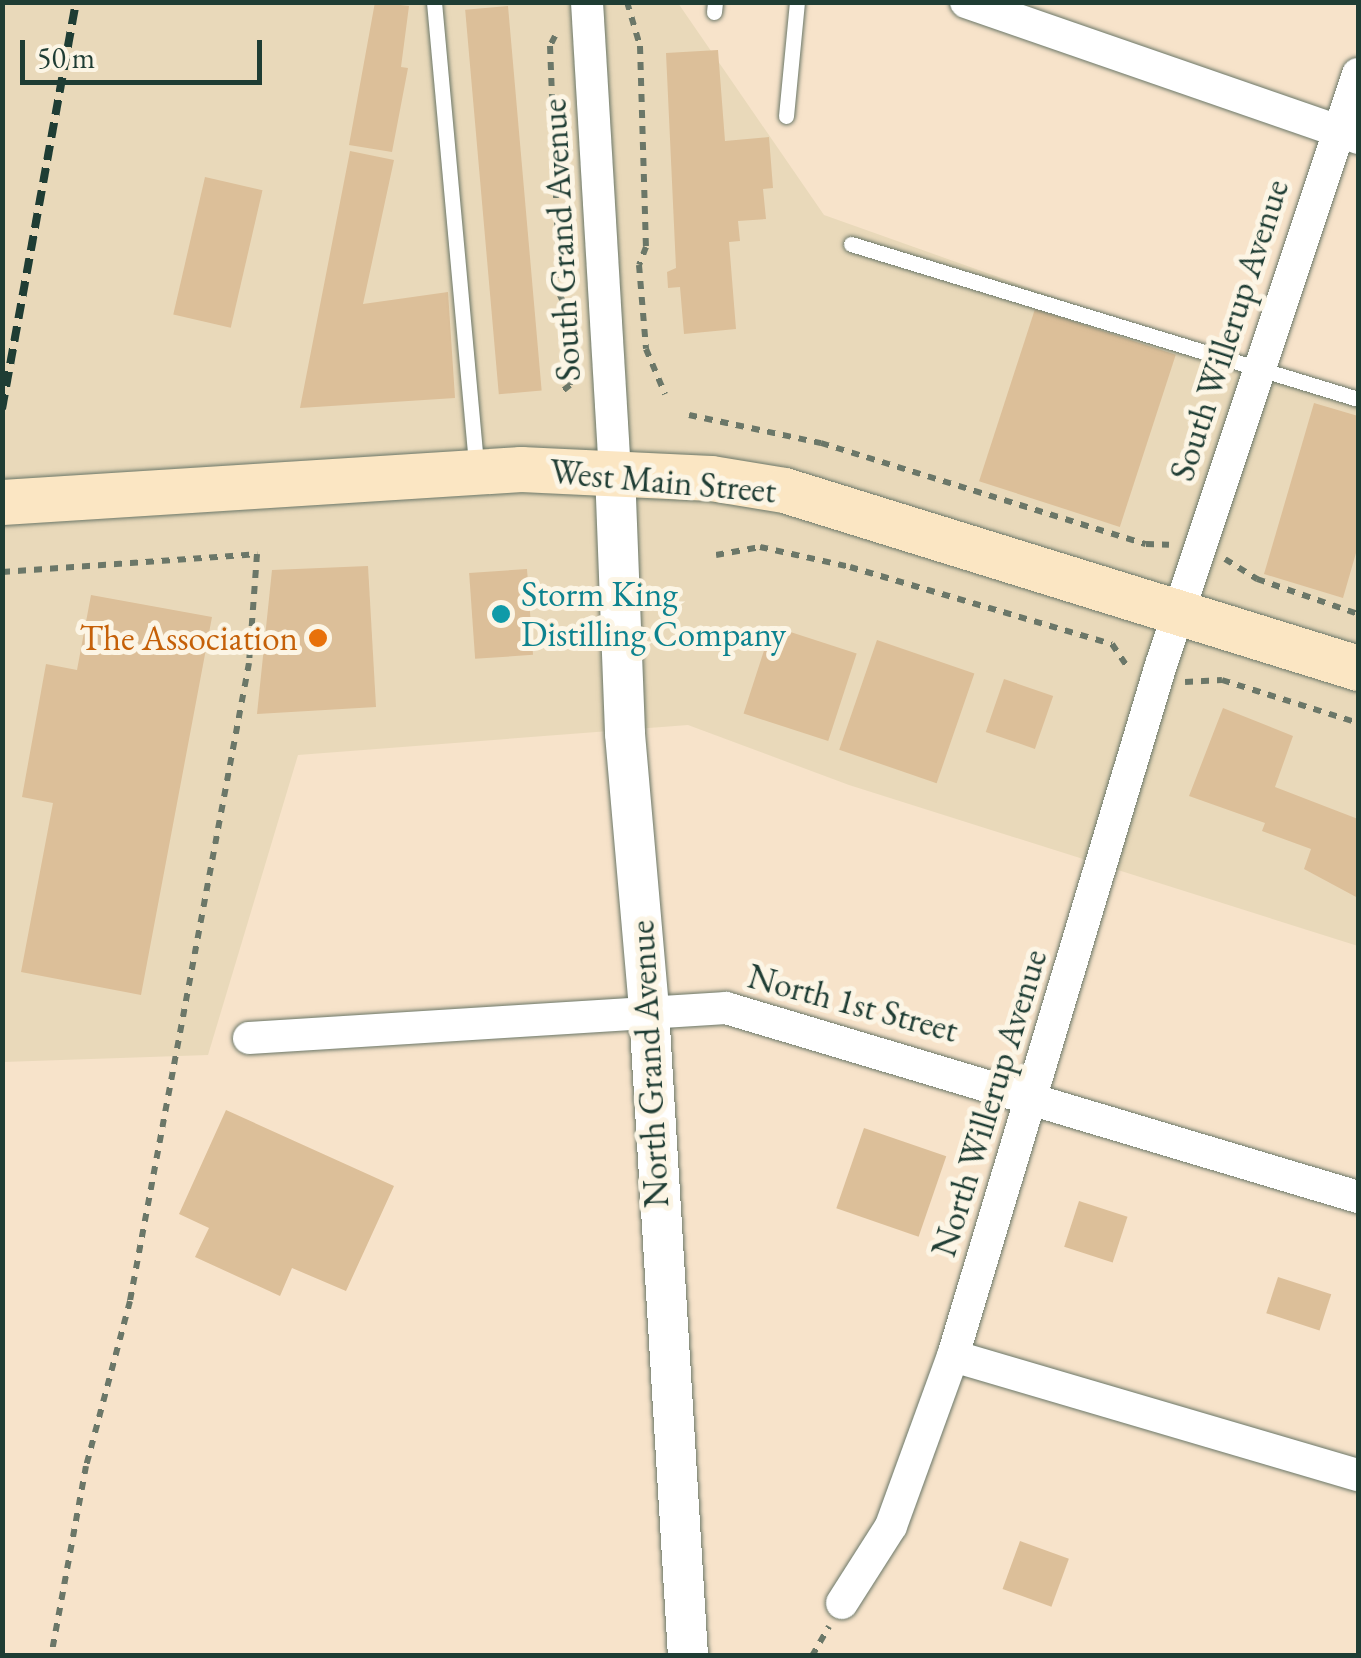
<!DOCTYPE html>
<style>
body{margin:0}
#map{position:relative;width:1361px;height:1658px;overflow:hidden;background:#f7e3ca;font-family:"EB Garamond",serif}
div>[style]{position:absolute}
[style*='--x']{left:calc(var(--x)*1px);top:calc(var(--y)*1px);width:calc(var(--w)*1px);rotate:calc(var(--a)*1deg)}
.built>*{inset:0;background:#e9d9ba}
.building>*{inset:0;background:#dcbf99;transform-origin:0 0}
.path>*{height:6px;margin-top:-3px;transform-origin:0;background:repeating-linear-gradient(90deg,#6b7768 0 8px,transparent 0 16px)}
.roads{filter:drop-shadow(0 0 2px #6b7768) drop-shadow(0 0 2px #6b7768)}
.service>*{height:15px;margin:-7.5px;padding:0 7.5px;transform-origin:7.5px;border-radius:7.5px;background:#fff}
.minor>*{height:32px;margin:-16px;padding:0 16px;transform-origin:16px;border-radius:16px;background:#fff}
.tertiary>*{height:40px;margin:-20px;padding:0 20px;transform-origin:20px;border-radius:20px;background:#fff}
.secondary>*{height:45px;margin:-22.5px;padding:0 22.5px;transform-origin:22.5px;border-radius:22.5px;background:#fbe6c3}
.rail>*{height:8px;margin-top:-4px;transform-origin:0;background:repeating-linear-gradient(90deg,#1f3d34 0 15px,transparent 0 23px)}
.dots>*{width:28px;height:28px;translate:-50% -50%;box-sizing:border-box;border:5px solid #fcf5e5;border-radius:50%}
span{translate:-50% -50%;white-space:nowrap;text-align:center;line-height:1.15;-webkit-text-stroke:10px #fcf5e5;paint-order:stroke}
.street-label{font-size:35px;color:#1f3d34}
.culture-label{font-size:35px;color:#0d838f}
.left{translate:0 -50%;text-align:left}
.food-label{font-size:35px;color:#c56008}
.right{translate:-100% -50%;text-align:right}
.frame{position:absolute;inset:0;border:5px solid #1f3d34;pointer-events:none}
.scale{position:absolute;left:20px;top:40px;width:242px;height:45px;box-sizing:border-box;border:5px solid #1f3d34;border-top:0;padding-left:12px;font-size:30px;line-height:35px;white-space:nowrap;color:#1f3d34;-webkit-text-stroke:8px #fcf5e5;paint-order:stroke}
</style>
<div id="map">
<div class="built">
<div style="clip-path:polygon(2px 3px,678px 3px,824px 215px,1358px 405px,1358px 946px,849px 785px,688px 725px,298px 755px,208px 1055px,3px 1062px)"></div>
</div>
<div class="building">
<div style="clip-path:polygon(375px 2px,409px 6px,401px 67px,408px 68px,392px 152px,349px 145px)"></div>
<div style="left:508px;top:6px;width:386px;height:43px;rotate:85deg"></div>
<div style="clip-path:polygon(718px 50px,725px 141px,769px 137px,773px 188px,763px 189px,766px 219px,738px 221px,740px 241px,729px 242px,736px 329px,684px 334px,680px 287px,668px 288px,667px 272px,676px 268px,666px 53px)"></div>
<div style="clip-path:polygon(350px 151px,394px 160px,363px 304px,448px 292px,455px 398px,300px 408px)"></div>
<div style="left:205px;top:177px;width:59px;height:141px;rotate:13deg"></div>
<div style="left:1035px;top:309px;width:148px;height:181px;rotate:18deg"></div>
<div style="clip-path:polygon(1314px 403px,1358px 416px,1358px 546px,1343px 598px,1264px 574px)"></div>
<div style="clip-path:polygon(368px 566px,376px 707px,257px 714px,272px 570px)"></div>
<div style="left:527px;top:569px;width:86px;height:58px;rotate:86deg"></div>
<div style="clip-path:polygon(91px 595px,212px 617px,141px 995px,21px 972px,53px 803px,22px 797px,46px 664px,77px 670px)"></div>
<div style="left:772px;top:626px;width:89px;height:92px;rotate:18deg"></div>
<div style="left:877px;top:640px;width:103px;height:116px;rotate:19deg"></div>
<div style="left:1004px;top:679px;width:52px;height:56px;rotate:19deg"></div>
<div style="clip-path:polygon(1223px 708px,1293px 736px,1275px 787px,1358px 819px,1358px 898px,1304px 869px,1311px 849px,1262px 831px,1265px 823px,1189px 796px)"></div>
<div style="clip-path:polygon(226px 1110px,394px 1186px,346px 1291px,292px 1268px,280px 1296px,195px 1257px,209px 1228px,179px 1214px)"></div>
<div style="left:864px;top:1128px;width:87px;height:85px;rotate:19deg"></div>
<div style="left:1079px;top:1201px;width:51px;height:48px;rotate:18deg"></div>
<div style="left:1278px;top:1277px;width:56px;height:38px;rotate:18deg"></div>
<div style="left:1020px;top:1541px;width:52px;height:51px;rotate:20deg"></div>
</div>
<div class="path">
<div style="--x:627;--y:2;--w:46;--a:73.5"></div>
<div style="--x:640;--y:46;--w:201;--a:88.3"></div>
<div style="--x:646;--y:247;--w:19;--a:111"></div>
<div style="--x:639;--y:265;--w:84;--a:85.2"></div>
<div style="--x:646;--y:349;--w:49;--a:67.1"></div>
<div style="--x:555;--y:36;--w:11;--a:117"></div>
<div style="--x:550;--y:46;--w:249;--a:87.7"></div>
<div style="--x:560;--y:295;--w:20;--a:66"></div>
<div style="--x:568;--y:313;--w:72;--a:88.4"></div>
<div style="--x:570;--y:385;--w:11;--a:142"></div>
<div style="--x:689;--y:415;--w:135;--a:12"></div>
<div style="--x:821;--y:443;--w:340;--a:17.3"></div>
<div style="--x:1146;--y:544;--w:23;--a:2"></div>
<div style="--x:716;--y:555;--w:45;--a:-10.3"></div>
<div style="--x:760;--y:547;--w:92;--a:12.5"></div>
<div style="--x:850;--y:567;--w:273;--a:16.4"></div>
<div style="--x:1112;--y:644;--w:30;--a:56"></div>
<div style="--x:1225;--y:559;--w:38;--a:32"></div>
<div style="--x:1257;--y:579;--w:107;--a:19.1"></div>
<div style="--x:2;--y:572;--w:256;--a:-4"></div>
<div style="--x:257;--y:554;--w:109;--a:94.2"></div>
<div style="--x:249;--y:663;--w:649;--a:100.57"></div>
<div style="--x:130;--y:1301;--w:171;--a:104.9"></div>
<div style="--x:86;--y:1466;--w:193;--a:100.4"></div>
<div style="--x:1185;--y:682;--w:37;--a:-3"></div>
<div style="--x:1222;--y:680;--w:143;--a:17.5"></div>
<div style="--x:812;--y:1656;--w:34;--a:-60"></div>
</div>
<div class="roads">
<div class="service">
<div style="--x:434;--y:2;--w:466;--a:84.8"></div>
<div style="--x:714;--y:12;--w:10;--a:-84"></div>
<div style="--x:786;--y:116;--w:115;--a:-84.5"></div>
<div style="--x:851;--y:244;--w:530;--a:17"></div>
</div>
<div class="minor">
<div style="--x:587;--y:2;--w:471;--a:86.6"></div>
<div style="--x:966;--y:2;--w:415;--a:19.1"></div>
<div style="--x:249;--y:1038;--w:478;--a:-3.6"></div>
<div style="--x:726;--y:1008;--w:660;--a:16.65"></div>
<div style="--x:953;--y:1356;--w:422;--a:16.4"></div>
<div style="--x:842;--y:1603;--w:91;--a:-57.5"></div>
<div style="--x:891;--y:1526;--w:181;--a:-70"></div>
<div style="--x:953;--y:1356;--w:722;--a:-73.25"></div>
<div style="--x:1161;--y:665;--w:623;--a:-71.57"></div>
</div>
<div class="tertiary">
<div style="--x:615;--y:472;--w:262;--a:87.8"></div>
<div style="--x:625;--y:734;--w:278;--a:85"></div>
<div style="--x:649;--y:1011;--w:646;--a:86.54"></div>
</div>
<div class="secondary">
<div style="--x:2;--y:502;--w:520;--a:-3.64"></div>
<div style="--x:521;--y:469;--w:190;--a:2.7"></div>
<div style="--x:711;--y:478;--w:74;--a:9.3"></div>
<div style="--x:784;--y:490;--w:601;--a:17.23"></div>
</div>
</div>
<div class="rail">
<div style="--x:2;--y:409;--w:414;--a:-79.7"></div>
</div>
<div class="dots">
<div style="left:501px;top:614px;background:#0f9aa8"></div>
<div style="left:318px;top:638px;background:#e8710a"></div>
</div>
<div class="street-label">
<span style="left:561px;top:240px;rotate:-93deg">South Grand Avenue</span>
<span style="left:1229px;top:330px;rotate:-72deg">South Willerup Avenue</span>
<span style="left:663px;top:481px;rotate:5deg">West Main Street</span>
<span style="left:853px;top:1003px;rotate:15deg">North 1st Street</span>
<span style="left:649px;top:1064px;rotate:-93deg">North Grand Avenue</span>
<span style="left:989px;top:1103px;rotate:-73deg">North Willerup Avenue</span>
</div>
<div class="culture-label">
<span class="left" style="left:521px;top:614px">Storm King<br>Distilling Company</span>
</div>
<div class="food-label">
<span class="right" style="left:298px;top:638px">The Association</span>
</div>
<div class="frame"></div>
<div class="scale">50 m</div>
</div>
